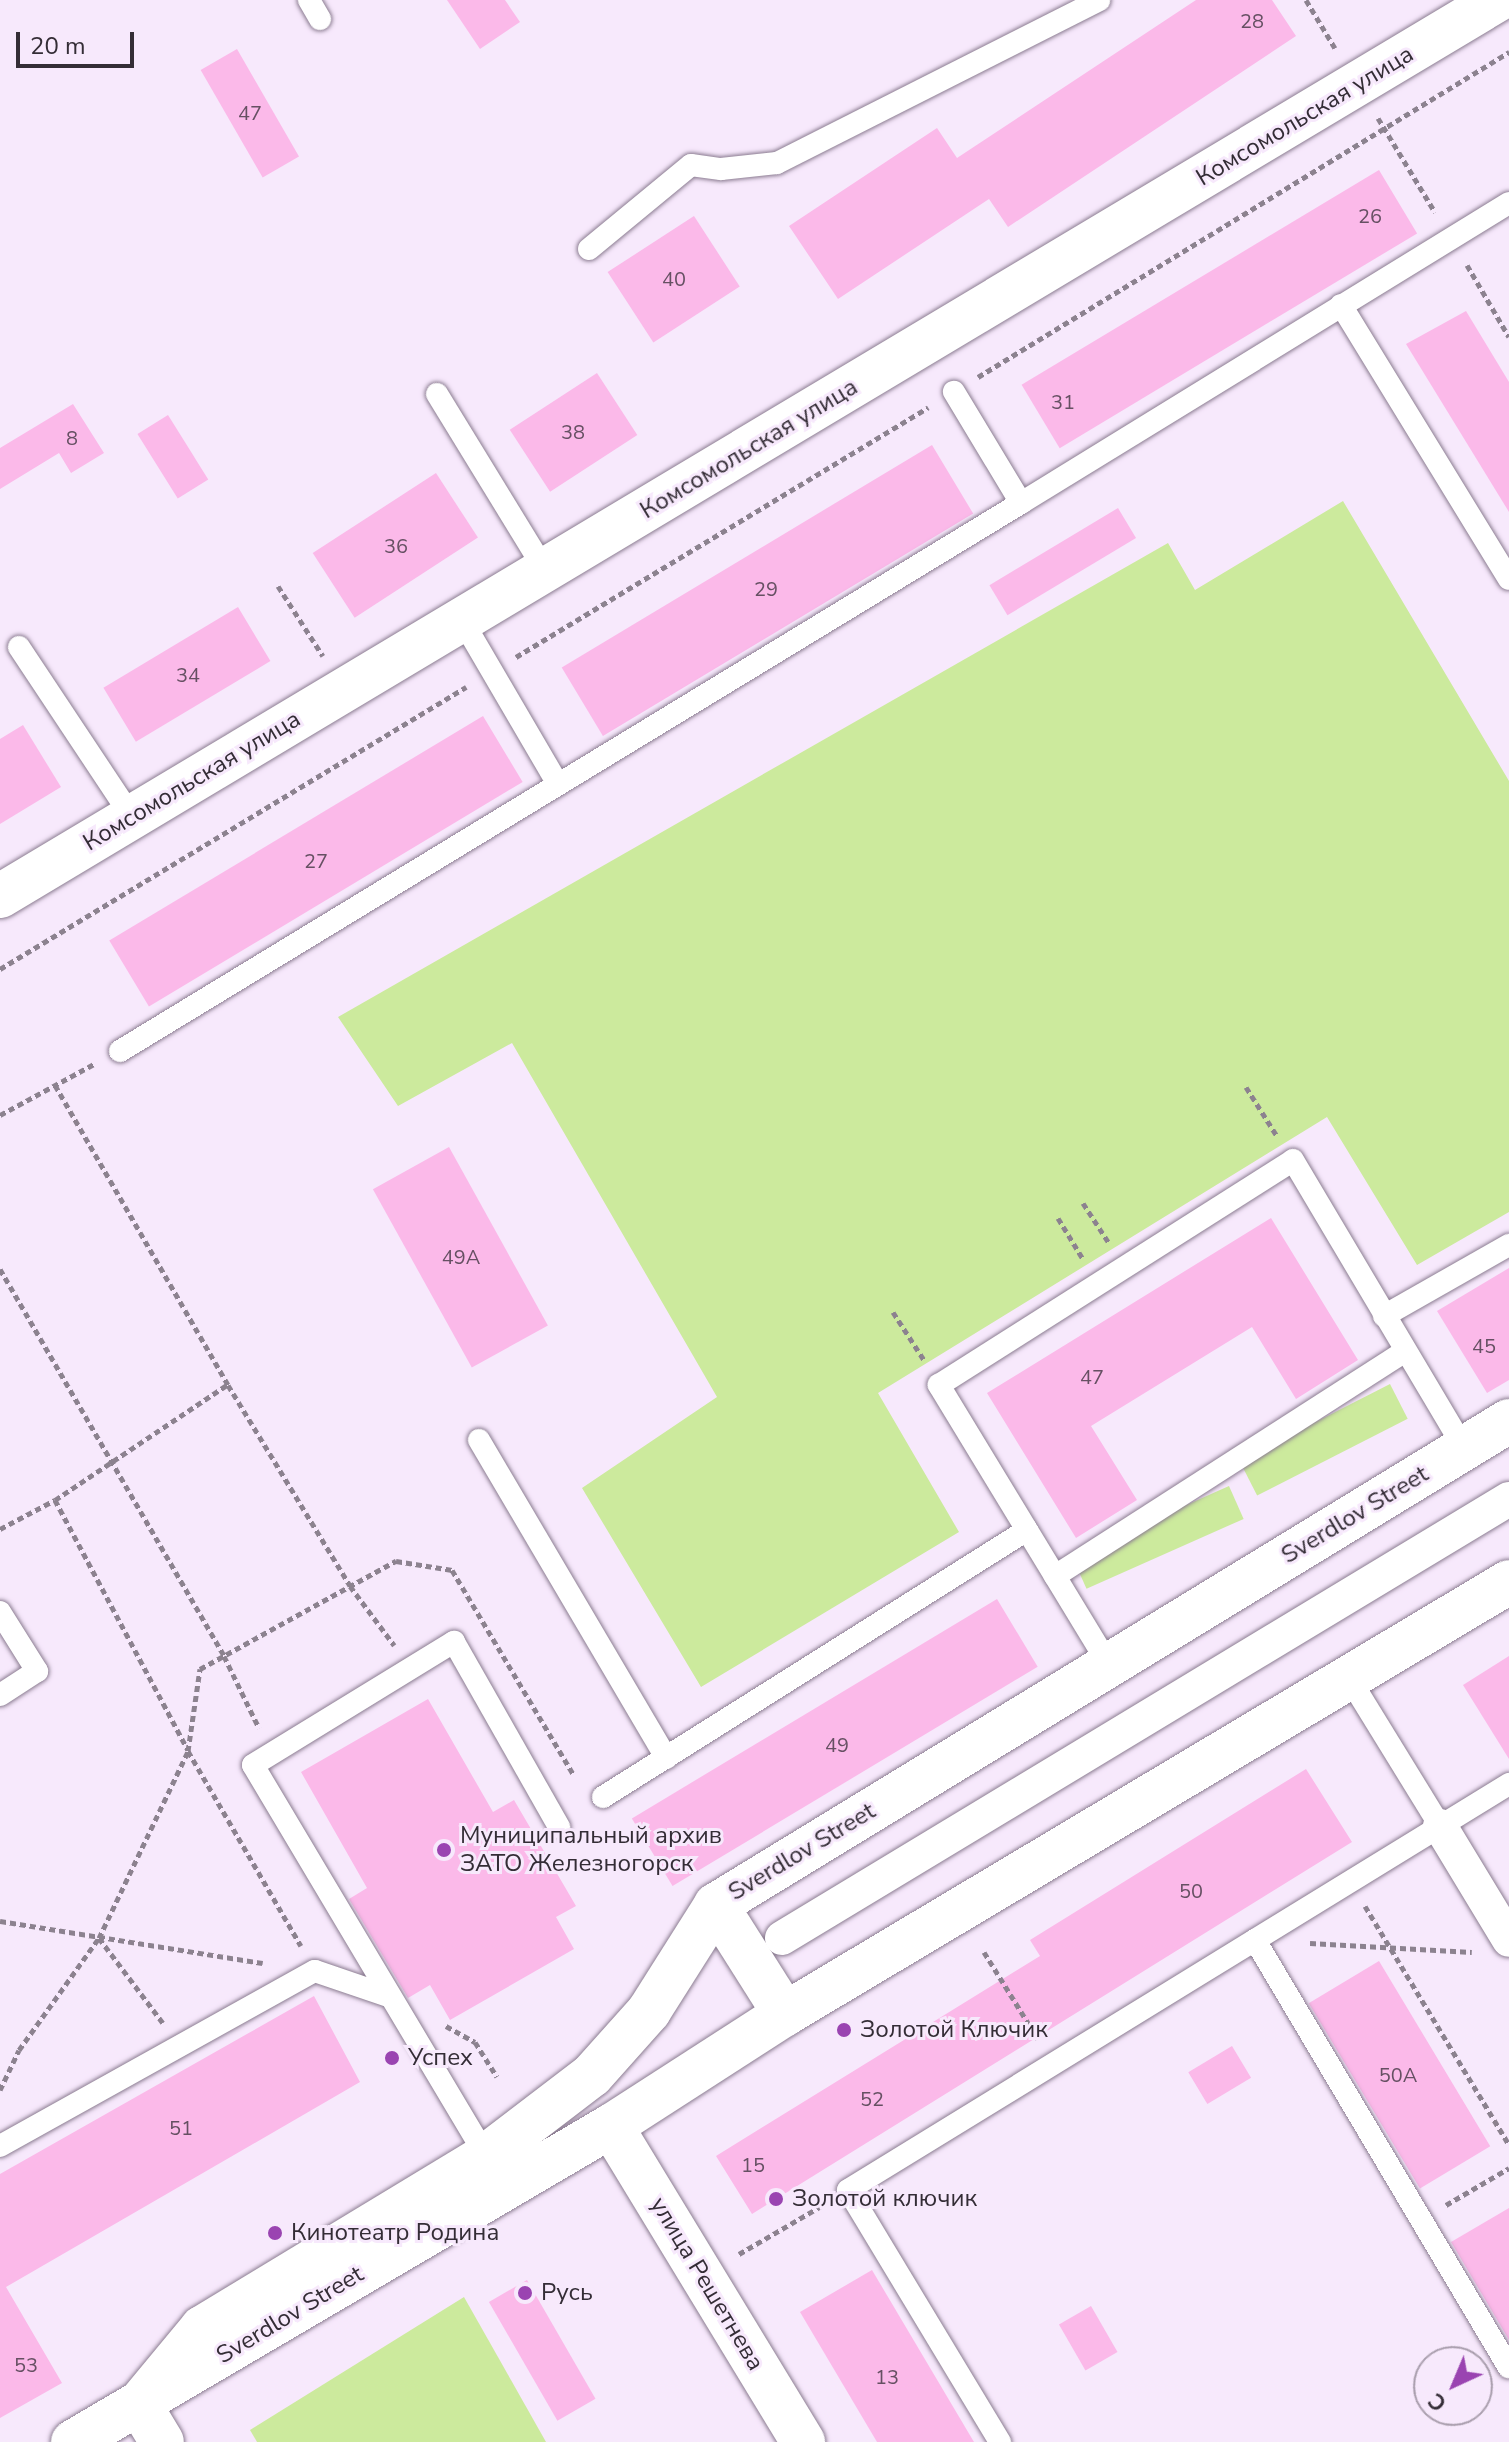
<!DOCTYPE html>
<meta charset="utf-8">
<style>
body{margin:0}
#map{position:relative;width:1509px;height:2442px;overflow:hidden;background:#f7e9fc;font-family:"Nunito Sans",sans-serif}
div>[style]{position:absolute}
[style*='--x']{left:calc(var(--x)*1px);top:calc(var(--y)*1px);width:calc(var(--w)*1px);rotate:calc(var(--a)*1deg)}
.green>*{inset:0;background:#ccea9d;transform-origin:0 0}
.building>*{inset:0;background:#fbb9e9;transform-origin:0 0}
.path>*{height:5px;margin-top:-2.5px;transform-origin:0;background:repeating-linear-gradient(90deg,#8c828f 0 6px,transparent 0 10px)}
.roads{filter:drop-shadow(0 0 2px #8b7c91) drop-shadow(0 0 2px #8b7c91)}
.service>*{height:22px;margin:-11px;padding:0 11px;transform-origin:11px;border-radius:11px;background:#fff}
.pedestrian>*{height:34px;margin:-17px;padding:0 17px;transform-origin:17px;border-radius:17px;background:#fff}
.minor>*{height:44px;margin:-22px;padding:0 22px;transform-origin:22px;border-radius:22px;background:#fff}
.tertiary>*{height:44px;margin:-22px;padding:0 22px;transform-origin:22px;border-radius:22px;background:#fff}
.dots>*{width:22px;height:22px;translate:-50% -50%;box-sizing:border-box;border:4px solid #f7e9fc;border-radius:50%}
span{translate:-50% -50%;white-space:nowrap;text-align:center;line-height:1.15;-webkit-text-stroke:6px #f7e9fc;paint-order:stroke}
.number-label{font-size:20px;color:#665063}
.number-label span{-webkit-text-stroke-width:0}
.street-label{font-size:24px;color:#342d36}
.poi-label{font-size:24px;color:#342d36}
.left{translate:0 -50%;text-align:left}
.north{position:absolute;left:1413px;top:2346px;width:80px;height:80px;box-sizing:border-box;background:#f7e9fc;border:2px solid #a99ead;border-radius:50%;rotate:224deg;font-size:22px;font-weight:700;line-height:32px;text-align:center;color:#342d36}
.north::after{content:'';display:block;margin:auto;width:28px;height:36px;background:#9a44b1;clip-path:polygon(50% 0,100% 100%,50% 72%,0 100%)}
.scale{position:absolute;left:16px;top:32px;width:118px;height:36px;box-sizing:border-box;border:4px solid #342d36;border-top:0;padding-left:10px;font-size:24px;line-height:28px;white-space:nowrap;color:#342d36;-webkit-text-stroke:6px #f7e9fc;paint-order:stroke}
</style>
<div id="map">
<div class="green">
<div style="clip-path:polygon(1343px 501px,1509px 781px,1509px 1212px,1417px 1265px,1327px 1117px,878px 1393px,959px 1532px,701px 1687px,582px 1488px,717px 1397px,512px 1043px,398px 1106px,338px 1017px,1168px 543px,1195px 590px)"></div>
<div style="left:1390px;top:1384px;width:39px;height:169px;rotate:63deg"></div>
<div style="left:1229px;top:1486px;width:36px;height:172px;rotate:66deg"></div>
<div style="clip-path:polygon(464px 2297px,546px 2442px,257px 2442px,250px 2430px)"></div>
</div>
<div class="building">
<div style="clip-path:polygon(447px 0,505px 0,520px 22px,480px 49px)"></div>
<div style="clip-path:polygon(1196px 0,1272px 0,1296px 36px,1008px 227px,989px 199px,838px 299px,789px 226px,937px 128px,957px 158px)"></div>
<div style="left:237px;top:49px;width:124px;height:42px;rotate:60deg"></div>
<div style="left:1379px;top:170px;width:74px;height:417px;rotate:59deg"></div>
<div style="left:694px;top:216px;width:84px;height:103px;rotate:57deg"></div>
<div style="clip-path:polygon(1466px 311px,1509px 382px,1509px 512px,1406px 344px)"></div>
<div style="left:597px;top:373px;width:74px;height:104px;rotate:57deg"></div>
<div style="clip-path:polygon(73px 404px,104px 453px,71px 473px,59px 453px,0 489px,0 448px)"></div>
<div style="left:168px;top:415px;width:76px;height:36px;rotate:58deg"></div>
<div style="left:932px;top:445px;width:80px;height:432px;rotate:59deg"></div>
<div style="left:436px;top:473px;width:77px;height:147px;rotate:57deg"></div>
<div style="left:1118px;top:508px;width:35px;height:150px;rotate:59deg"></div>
<div style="left:238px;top:607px;width:63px;height:157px;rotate:59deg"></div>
<div style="left:483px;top:716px;width:77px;height:436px;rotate:59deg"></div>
<div style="clip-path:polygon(23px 725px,61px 787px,0 824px,0 739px)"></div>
<div style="left:449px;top:1147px;width:204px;height:87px;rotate:61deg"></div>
<div style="clip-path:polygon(1271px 1218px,1358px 1360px,1296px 1399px,1252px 1327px,1091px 1426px,1137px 1500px,1076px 1538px,987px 1393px)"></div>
<div style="clip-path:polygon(1509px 1268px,1509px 1380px,1487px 1393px,1437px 1311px)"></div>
<div style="left:997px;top:1599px;width:79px;height:426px;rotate:59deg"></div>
<div style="clip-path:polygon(1509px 1656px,1509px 1759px,1463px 1685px)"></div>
<div style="clip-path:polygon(428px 1699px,493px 1812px,514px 1800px,576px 1906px,556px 1917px,574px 1949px,450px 2020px,430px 1985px,408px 1998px,349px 1899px,367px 1888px,301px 1772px)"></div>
<div style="clip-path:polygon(1306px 1769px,1352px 1842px,752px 2214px,716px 2156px,1040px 1956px,1030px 1940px)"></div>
<div style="left:1379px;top:1961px;width:216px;height:82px;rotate:59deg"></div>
<div style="clip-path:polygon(314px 1996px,360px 2082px,6px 2287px,62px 2383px,0 2418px,0 2174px)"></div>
<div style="left:1232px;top:2046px;width:37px;height:51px;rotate:59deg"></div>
<div style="clip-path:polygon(1509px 2208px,1509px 2340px,1451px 2242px)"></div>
<div style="clip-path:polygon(872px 2270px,974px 2442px,877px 2442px,800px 2312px)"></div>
<div style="left:527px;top:2280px;width:137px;height:44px;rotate:60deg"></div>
<div style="left:1091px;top:2306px;width:53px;height:37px;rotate:60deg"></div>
</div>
<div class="path">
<div style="--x:1306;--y:0;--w:56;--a:58.9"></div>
<div style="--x:1378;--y:118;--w:110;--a:58.8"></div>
<div style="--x:1467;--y:265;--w:83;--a:59.7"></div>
<div style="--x:978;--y:377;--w:623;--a:-31.47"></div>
<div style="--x:278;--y:586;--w:83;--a:57.3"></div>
<div style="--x:516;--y:657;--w:482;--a:-31.2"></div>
<div style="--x:0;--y:969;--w:545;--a:-31.18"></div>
<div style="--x:55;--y:1085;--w:346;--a:60"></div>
<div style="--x:228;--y:1385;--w:235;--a:58.7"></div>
<div style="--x:350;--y:1586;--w:74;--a:53.3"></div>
<div style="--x:1246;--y:1087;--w:58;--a:57.7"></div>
<div style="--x:0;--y:1115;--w:107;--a:-28.5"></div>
<div style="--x:1083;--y:1203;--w:48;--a:57"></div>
<div style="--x:1058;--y:1218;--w:48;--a:58.6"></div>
<div style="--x:0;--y:1269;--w:447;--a:59.9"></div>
<div style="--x:224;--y:1656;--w:80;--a:64.1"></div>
<div style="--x:893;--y:1312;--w:57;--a:57.1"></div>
<div style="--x:55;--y:1500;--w:207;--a:-33.8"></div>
<div style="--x:0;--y:1529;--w:62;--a:-27.8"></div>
<div style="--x:55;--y:1500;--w:283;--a:62"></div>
<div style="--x:188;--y:1751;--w:83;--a:-81.7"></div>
<div style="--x:200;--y:1669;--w:224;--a:-28.9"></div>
<div style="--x:396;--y:1561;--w:57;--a:9.1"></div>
<div style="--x:452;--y:1570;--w:237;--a:59.3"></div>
<div style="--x:1365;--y:1906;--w:279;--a:58.9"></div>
<div style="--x:0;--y:1921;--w:266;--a:9.1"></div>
<div style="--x:99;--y:1938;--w:106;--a:53"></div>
<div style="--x:1310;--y:1943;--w:162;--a:3.2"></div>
<div style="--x:984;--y:1952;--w:102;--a:58.2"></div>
<div style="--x:446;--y:2026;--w:33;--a:29"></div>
<div style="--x:475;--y:2042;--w:41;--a:57.8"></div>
<div style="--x:0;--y:2090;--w:44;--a:-64.6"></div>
<div style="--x:19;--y:2050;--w:138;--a:-54.5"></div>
<div style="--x:99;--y:1938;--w:207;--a:-64.5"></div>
<div style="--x:188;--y:1751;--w:225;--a:59.9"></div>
<div style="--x:1446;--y:2205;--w:73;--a:-30.4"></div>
<div style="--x:739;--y:2254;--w:97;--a:-30.3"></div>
</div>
<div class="roads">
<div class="service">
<div style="--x:309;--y:0;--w:22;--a:60"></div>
<div style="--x:589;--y:249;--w:132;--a:-39.5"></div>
<div style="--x:691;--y:165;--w:30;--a:8"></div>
<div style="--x:721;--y:169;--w:56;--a:-6.1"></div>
<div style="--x:777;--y:163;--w:361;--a:-26.8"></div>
<div style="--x:1341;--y:305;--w:321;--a:58.5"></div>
<div style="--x:437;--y:394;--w:206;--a:58.5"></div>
<div style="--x:1021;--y:503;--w:573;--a:-31.58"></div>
<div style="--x:462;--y:620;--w:190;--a:59.7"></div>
<div style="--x:19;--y:647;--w:204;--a:56.4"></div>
<div style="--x:120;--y:1051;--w:1055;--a:-31.31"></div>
<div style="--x:1021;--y:503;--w:130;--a:-121.1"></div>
<div style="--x:1384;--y:1316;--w:144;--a:-29.6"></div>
<div style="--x:479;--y:1440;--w:369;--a:59.5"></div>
<div style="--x:1055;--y:1576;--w:416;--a:-32.7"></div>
<div style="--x:0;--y:1612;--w:70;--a:57.9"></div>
<div style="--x:37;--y:1671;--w:44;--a:147"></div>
<div style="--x:1109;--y:1665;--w:328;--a:-121.3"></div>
<div style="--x:939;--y:1385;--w:419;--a:-32.4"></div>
<div style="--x:1293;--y:1160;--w:335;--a:59.3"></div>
<div style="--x:1349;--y:1678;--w:174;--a:58.4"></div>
<div style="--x:603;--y:1797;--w:501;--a:-32.2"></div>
<div style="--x:1255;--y:1940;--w:497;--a:59.3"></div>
<div style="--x:0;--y:2146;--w:360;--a:-29.1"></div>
<div style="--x:315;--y:1971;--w:77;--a:18.9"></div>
<div style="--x:486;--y:2156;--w:455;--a:-120.8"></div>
<div style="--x:253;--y:1765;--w:236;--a:-31.5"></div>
<div style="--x:454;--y:1642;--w:213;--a:60.4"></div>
<div style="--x:1000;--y:2442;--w:294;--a:-121.1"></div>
<div style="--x:848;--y:2190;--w:776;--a:-31.56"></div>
</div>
<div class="pedestrian">
<div style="--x:1440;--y:1826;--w:133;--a:58.8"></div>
<div style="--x:782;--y:1938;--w:849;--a:-31.13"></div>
</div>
<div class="minor">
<div style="--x:0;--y:896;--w:1745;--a:-30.9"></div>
<div style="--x:611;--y:2126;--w:370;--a:58.7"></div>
<div style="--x:139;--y:2404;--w:44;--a:58.8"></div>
</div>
<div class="tertiary">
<div style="--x:716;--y:1905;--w:129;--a:57.7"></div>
<div style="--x:139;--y:2404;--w:99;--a:-50.3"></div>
<div style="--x:202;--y:2328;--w:332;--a:-31.2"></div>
<div style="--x:486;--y:2156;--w:133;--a:-37.4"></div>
<div style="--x:592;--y:2075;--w:86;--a:-48.3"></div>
<div style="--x:649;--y:2011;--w:125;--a:-57.7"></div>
<div style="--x:716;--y:1905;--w:929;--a:-31.4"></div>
<div style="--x:73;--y:2442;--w:624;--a:-30.43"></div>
<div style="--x:611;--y:2126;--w:207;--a:-32.8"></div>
<div style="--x:785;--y:2014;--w:843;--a:-30.82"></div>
</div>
</div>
<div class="dots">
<div style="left:444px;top:1850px;background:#9a44b1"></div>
<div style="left:844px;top:2030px;background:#9a44b1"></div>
<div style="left:392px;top:2058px;background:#9a44b1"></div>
<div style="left:776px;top:2199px;background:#9a44b1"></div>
<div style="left:275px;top:2233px;background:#9a44b1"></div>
<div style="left:525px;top:2293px;background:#9a44b1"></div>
</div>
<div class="number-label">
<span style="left:1252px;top:21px">28</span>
<span style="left:250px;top:113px">47</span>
<span style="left:1370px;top:216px">26</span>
<span style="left:674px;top:279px">40</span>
<span style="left:1063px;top:402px">31</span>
<span style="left:573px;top:432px">38</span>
<span style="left:72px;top:438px">8</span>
<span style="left:396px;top:546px">36</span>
<span style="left:766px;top:589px">29</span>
<span style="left:188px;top:675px">34</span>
<span style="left:316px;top:861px">27</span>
<span style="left:461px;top:1257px">49А</span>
<span style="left:1484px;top:1346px">45</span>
<span style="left:1092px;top:1377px">47</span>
<span style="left:837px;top:1745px">49</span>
<span style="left:1191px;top:1891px">50</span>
<span style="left:1398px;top:2075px">50А</span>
<span style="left:872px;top:2099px">52</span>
<span style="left:181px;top:2128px">51</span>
<span style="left:753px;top:2165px">15</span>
<span style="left:26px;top:2365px">53</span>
<span style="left:887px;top:2377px">13</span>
</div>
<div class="street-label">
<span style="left:1305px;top:116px;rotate:-31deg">Комсомольская улица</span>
<span style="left:749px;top:449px;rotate:-31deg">Комсомольская улица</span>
<span style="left:192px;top:781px;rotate:-31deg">Комсомольская улица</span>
<span style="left:1355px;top:1515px;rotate:-31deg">Sverdlov Street</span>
<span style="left:802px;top:1852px;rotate:-31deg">Sverdlov Street</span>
<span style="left:707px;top:2284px;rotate:59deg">улица Решетнева</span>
<span style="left:290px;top:2315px;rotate:-31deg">Sverdlov Street</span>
</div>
<div class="poi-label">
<span class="left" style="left:460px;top:1850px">Муниципальный архив<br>ЗАТО Железногорск</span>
<span class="left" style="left:860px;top:2030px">Золотой Ключик</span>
<span class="left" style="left:408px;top:2058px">Успех</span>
<span class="left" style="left:792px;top:2199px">Золотой ключик</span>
<span class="left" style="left:291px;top:2233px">Кинотеатр Родина</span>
<span class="left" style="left:541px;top:2293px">Русь</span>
</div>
<div class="north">С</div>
<div class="scale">20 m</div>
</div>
